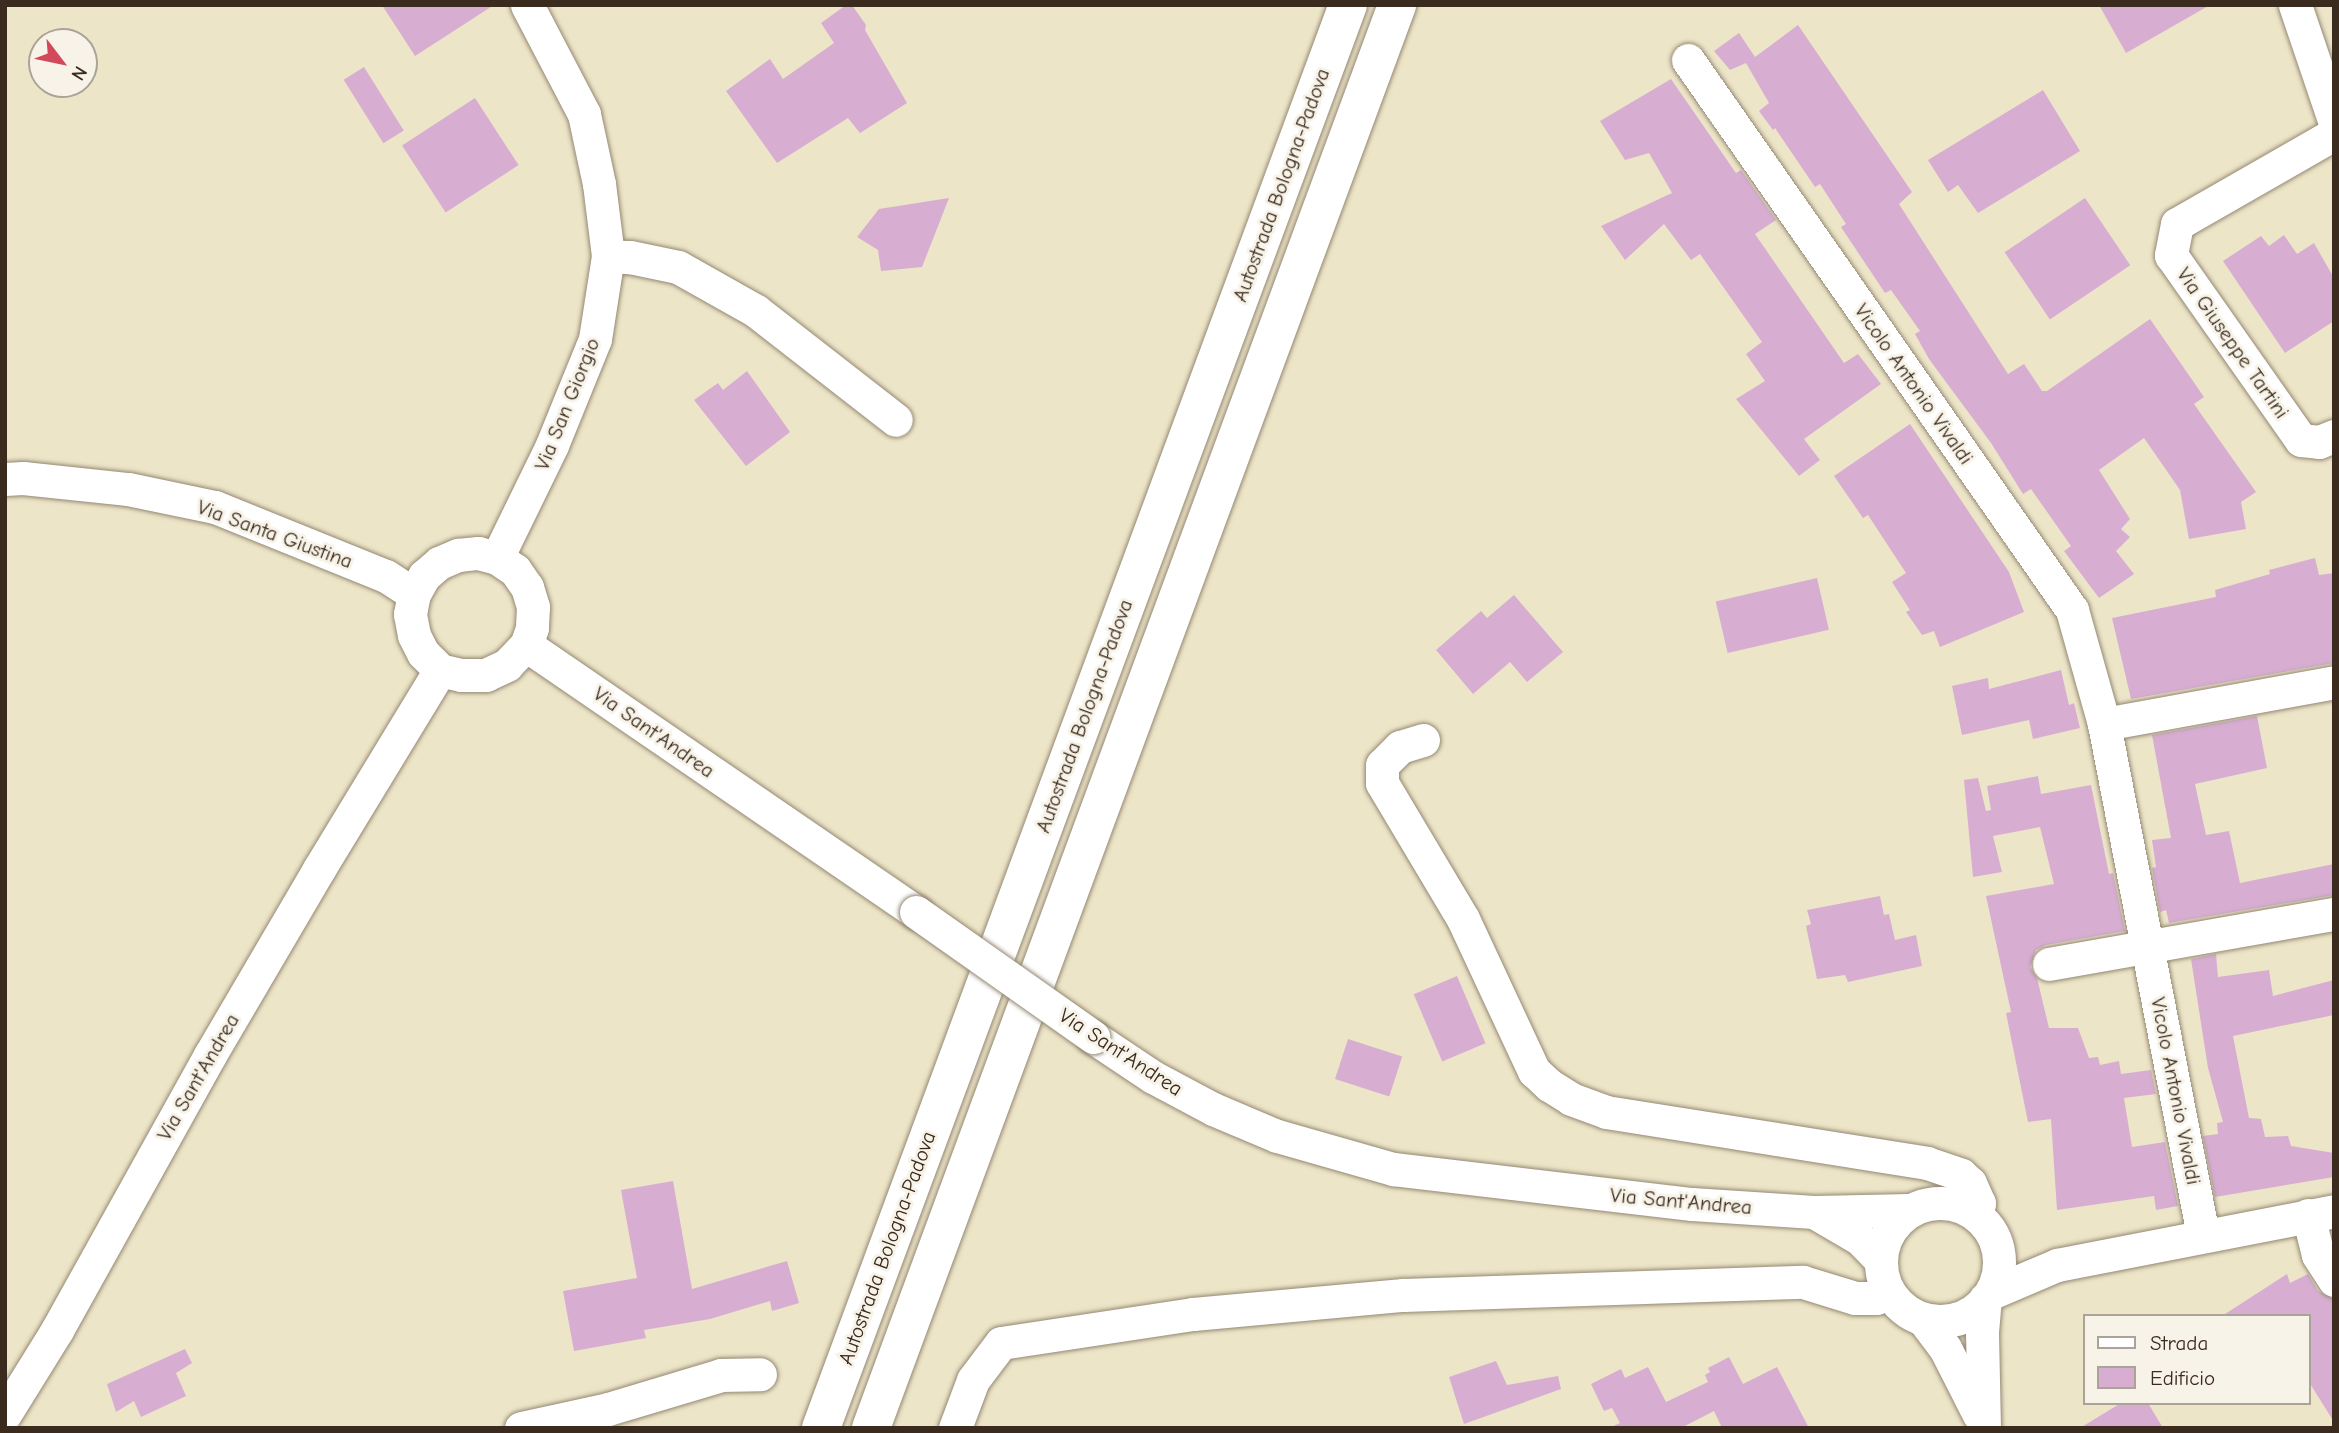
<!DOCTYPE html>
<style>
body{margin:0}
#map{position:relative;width:2339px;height:1433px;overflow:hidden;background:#ede5c8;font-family:"Comic Neue",sans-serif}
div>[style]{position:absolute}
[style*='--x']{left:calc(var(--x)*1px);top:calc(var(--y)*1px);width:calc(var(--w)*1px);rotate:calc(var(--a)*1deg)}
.building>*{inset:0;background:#d7aed2;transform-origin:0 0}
.roads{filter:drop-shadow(0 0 2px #948873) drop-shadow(0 0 2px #948873)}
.minor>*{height:33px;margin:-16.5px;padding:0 16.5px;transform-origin:16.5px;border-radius:16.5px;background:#fff}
.minor>.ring{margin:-16.5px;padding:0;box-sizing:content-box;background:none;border:33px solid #fff;border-radius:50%}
.highway>*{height:38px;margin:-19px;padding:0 19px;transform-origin:19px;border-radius:19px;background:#fff}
.bridges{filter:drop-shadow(0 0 2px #948873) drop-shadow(0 0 2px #948873)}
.minor-bridge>*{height:33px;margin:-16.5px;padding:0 16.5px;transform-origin:16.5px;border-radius:16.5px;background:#fff}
span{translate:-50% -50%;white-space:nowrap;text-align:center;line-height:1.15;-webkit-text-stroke:6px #f7f3e8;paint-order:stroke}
.street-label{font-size:21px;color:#3b2a1e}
.frame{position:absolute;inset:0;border:7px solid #3b2a1e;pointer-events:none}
.legend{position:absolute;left:2083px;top:1314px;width:228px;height:91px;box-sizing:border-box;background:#f7f3e8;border:2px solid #aca397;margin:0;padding:9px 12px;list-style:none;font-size:21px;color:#3b2a1e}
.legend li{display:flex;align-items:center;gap:14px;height:35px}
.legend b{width:35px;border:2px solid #aca397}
.north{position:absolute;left:28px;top:28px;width:70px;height:70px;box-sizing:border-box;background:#f7f3e8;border:2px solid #aca397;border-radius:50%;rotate:122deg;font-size:19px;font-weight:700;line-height:28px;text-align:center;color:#3b2a1e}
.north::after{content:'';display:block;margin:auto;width:24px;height:32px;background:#d1495b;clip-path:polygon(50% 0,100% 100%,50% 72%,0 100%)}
</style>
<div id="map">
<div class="building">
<div style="clip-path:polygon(382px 5px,494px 5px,415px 56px)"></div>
<div style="clip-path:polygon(846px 5px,852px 5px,866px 25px,865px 30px,907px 103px,860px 133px,848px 118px,777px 163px,726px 91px,770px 59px,783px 79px,834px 43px,821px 23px)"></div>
<div style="clip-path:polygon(2099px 5px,2210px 5px,2126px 53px)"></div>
<div style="clip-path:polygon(1798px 25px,1912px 192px,1899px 204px,2008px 374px,2024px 364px,2042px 391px,2047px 391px,2150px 319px,2204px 397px,2194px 404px,2256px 492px,2241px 502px,2246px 529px,2189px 539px,2180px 490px,2144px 438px,2099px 470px,2130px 519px,2121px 529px,2130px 537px,2116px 551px,2134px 574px,2099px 598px,2064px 551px,2071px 546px,2031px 489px,2023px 494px,1991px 443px,1929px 359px,1915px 334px,1920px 331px,1891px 290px,1885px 293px,1841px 227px,1846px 224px,1820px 184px,1815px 187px,1775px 128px,1773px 130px,1759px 111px,1769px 103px,1746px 63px,1730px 70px,1714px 51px,1739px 33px,1755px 57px)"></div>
<div style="left:364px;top:67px;width:75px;height:24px;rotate:58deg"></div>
<div style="clip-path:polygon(1671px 79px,1736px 173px,1741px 170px,1776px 220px,1755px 234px,1844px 363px,1858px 354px,1881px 384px,1804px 439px,1820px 460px,1799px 476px,1736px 399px,1765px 381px,1746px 354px,1762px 342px,1700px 254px,1691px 260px,1664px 224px,1625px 260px,1601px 226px,1672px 193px,1649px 153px,1625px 160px,1600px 121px)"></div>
<div style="clip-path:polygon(2043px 90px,2080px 151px,1978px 213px,1958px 185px,1948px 192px,1928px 160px)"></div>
<div style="left:475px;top:98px;width:80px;height:87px;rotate:57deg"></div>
<div style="clip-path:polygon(949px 198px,922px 267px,881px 271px,878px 250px,857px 237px,879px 209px)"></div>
<div style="left:2085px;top:198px;width:81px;height:97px;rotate:56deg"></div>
<div style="clip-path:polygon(2284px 235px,2297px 254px,2314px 243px,2334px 278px,2334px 321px,2285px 353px,2223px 261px,2261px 236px,2269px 246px)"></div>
<div style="clip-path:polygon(747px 371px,790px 432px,746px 466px,694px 400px,718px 383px,723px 390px)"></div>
<div style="clip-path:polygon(1910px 424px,2009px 572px,2024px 612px,1940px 647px,1934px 631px,1922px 635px,1906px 612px,1910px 610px,1892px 582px,1906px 573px,1868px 515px,1863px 518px,1834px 476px)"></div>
<div style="clip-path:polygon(2315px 558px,2319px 575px,2334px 573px,2334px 663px,2131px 699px,2112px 618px,2216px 597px,2215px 590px,2270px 574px,2269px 570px)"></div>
<div style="left:1817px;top:578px;width:53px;height:104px;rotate:77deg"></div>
<div style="clip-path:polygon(1514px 595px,1563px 652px,1527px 682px,1510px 662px,1473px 694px,1436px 650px,1481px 611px,1487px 618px)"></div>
<div style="clip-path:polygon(2061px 670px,2069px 705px,2074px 703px,2080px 728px,2033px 739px,2029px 720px,1962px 735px,1952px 686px,1988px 678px,1989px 689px)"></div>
<div style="clip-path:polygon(2257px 716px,2267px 768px,2195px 784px,2206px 835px,2229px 831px,2240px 883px,2334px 864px,2334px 895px,2169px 923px,2166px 910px,2160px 912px,2152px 868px,2156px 867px,2152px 840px,2171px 838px,2152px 735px)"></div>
<div style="clip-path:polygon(2038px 776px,2041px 794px,2091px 785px,2109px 874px,2113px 873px,2125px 931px,2046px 945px,2036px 950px,2030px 967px,2037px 978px,2049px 1028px,2078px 1028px,2089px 1058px,2098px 1057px,2100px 1065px,2119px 1061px,2121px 1074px,2151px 1070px,2156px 1094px,2124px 1098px,2132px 1147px,2165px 1142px,2178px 1206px,2156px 1210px,2154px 1196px,2057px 1210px,2051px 1119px,2028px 1122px,2006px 1013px,2011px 1012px,1986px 896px,2054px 884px,2040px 827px,1993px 836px,2002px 872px,1973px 877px,1964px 780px,1978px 778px,1986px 811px,1991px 810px,1987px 786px)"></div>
<div style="clip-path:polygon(1880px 896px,1884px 915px,1889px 914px,1895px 940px,1916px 935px,1922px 966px,1848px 982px,1845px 975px,1817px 979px,1806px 926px,1811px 924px,1807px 910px)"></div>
<div style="clip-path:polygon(2216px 954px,2218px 977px,2269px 970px,2273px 996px,2334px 980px,2334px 1015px,2233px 1036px,2249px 1118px,2261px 1119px,2265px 1137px,2288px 1136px,2291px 1146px,2334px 1153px,2334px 1177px,2215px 1197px,2203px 1136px,2218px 1134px,2217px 1123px,2223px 1122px,2208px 1068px,2191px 959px)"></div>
<div style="left:1457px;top:976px;width:73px;height:47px;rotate:67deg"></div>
<div style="left:1348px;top:1039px;width:57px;height:42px;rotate:18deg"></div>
<div style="clip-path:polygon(673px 1181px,692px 1289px,787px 1261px,799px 1303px,772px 1311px,770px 1301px,710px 1319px,644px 1330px,646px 1338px,574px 1351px,563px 1291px,637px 1278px,621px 1190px)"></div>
<div style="clip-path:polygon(2287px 1274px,2290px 1283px,2308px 1274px,2318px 1291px,2334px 1299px,2334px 1422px,2309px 1382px,2309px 1316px,2222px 1316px)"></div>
<div style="clip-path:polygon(185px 1349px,192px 1363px,176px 1373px,186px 1396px,141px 1417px,134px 1401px,116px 1412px,107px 1384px)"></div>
<div style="clip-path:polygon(1729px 1357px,1743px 1384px,1777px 1367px,1809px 1428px,1722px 1428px,1714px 1411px,1681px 1428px,1609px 1428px,1620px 1423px,1612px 1408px,1604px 1411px,1591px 1384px,1621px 1369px,1625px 1378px,1648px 1367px,1666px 1402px,1708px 1382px,1705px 1375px,1710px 1372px,1708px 1368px)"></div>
<div style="clip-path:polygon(1496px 1361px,1507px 1385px,1558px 1376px,1561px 1389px,1464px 1424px,1449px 1377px)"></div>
<div style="clip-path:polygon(2121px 1403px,2148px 1403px,2163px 1428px,2080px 1428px)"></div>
</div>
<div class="roads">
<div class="minor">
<div style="--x:2295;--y:5;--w:121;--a:71.3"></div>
<div style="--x:1688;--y:60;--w:671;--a:55.08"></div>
<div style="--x:2072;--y:610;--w:118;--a:74.3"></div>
<div style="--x:2104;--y:724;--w:521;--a:79.04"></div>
<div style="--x:2334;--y:134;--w:181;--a:150.2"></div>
<div style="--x:2177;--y:224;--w:32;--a:101"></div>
<div style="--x:2171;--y:255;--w:226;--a:54.9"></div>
<div style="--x:2301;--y:440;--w:18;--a:6"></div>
<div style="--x:2319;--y:442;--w:16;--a:-22"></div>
<div style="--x:608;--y:256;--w:22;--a:3"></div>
<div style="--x:630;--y:257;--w:49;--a:11.8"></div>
<div style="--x:678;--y:267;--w:90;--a:29.4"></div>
<div style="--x:756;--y:311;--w:177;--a:37.9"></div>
<div style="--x:5;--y:479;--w:18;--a:-3"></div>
<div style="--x:23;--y:478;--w:106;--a:6"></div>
<div style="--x:128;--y:489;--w:89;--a:11.7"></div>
<div style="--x:215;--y:507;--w:184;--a:22"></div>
<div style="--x:386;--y:576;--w:33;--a:33"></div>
<div style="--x:478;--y:553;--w:20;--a:15"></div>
<div style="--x:497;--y:558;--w:22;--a:34"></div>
<div style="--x:515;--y:570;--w:21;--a:55"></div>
<div style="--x:527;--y:587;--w:21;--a:73"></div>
<div style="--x:533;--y:607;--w:21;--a:93"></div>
<div style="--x:532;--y:628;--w:18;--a:109"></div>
<div style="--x:526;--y:645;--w:28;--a:134"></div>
<div style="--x:507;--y:665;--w:23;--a:155"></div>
<div style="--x:486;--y:675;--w:25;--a:180"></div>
<div style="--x:461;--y:675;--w:22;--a:-167"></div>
<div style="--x:440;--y:670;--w:24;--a:-135"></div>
<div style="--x:423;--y:653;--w:20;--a:-117"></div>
<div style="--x:414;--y:635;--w:21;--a:-101"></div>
<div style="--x:410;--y:614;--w:20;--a:-79"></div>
<div style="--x:414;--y:594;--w:21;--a:-61"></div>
<div style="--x:424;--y:576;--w:20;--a:-41"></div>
<div style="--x:439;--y:563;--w:21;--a:-23"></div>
<div style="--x:458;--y:555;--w:20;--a:-6"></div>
<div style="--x:497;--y:558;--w:126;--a:-64"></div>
<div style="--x:552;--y:445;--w:114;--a:-67.9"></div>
<div style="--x:595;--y:339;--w:84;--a:-81.1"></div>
<div style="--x:608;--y:256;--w:73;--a:-97.1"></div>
<div style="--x:599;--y:184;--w:72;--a:-102.1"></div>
<div style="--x:584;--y:114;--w:123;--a:-117.6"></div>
<div style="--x:526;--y:645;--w:473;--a:34.4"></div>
<div style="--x:2104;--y:724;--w:234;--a:-10.3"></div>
<div style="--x:1423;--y:740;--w:24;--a:163"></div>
<div style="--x:1400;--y:747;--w:25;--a:135"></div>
<div style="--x:1382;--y:765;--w:18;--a:90"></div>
<div style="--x:1382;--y:783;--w:158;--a:59.2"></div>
<div style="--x:1463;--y:919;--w:168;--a:65"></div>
<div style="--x:1534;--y:1071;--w:21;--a:43"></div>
<div style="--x:1549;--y:1085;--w:26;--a:32"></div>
<div style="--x:1571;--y:1099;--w:37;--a:20"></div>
<div style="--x:1606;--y:1112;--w:325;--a:9"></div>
<div style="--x:1927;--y:1163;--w:36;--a:19"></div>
<div style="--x:1961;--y:1175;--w:12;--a:42"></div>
<div style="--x:1970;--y:1183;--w:22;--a:66"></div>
<div style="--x:1979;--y:1203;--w:11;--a:100"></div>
<div style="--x:2049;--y:964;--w:289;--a:-10"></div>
<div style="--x:1093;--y:1037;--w:72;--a:33.7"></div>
<div style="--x:1153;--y:1077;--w:68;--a:28.1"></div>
<div style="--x:1213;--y:1109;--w:69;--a:22.9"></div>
<div style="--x:1277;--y:1136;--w:121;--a:15.9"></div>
<div style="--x:1393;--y:1169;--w:301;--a:6.7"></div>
<div style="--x:1692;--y:1204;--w:122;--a:3.8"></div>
<div style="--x:1814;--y:1212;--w:95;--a:-1.2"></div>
<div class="ring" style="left:1881px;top:1203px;width:85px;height:85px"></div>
<div style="--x:1814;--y:1212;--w:53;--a:30.4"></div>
<div style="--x:1860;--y:1239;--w:29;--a:46"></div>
<div style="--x:2308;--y:1215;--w:41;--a:76"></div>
<div style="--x:2318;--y:1255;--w:30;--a:57"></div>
<div style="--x:1991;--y:1293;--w:72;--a:-23"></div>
<div style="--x:2057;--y:1265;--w:282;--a:-11"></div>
<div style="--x:1923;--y:1319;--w:36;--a:53"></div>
<div style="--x:1945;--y:1348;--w:75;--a:63.1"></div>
<div style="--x:5;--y:1414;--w:99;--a:-58.2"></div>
<div style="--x:57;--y:1330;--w:315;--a:-60.9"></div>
<div style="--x:210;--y:1055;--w:216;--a:-59.6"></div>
<div style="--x:319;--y:869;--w:233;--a:-58.7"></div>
<div style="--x:521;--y:1428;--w:89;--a:-12.3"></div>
<div style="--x:608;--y:1409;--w:118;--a:-16.7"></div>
<div style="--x:721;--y:1375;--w:39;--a:-1"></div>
<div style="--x:955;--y:1428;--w:51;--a:-69.4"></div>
<div style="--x:973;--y:1380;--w:46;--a:-52.9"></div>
<div style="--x:1001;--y:1343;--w:194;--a:-8.6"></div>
<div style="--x:1193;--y:1314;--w:211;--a:-5.2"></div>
<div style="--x:1403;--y:1295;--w:400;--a:-1.9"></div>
<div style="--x:1803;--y:1282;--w:54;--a:17.1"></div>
<div style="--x:1855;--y:1298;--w:21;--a:0"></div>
<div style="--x:1876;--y:1298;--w:14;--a:-25"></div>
<div style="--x:1984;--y:1428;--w:96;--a:-91.2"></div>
<div style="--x:1982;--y:1332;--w:33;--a:-85"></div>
</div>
<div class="highway">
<div style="--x:821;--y:1428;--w:1517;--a:-69.68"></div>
<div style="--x:871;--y:1428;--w:1517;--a:-69.71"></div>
</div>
</div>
<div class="bridges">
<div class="minor-bridge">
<div style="--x:916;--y:912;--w:217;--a:35.2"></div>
</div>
</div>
<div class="street-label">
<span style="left:1281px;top:185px;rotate:-70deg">Autostrada Bologna-Padova</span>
<span style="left:2233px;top:343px;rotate:55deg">Via Giuseppe Tartini</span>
<span style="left:1914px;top:384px;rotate:55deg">Vicolo Antonio Vivaldi</span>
<span style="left:567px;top:404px;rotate:-68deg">Via San Giorgio</span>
<span style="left:275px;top:534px;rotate:20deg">Via Santa Giustina</span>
<span style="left:1084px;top:716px;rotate:-70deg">Autostrada Bologna-Padova</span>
<span style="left:654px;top:732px;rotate:35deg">Via Sant'Andrea</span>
<span style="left:1121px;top:1052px;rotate:33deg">Via Sant'Andrea</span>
<span style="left:198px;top:1077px;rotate:-60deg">Via Sant'Andrea</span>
<span style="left:2176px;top:1091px;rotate:79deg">Vicolo Antonio Vivaldi</span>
<span style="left:1681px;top:1201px;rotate:5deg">Via Sant'Andrea</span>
<span style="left:887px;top:1248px;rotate:-70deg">Autostrada Bologna-Padova</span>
</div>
<div class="frame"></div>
<ul class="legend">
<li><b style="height:9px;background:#fff"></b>Strada</li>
<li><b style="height:19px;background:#d7aed2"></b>Edificio</li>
</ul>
<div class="north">N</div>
</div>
